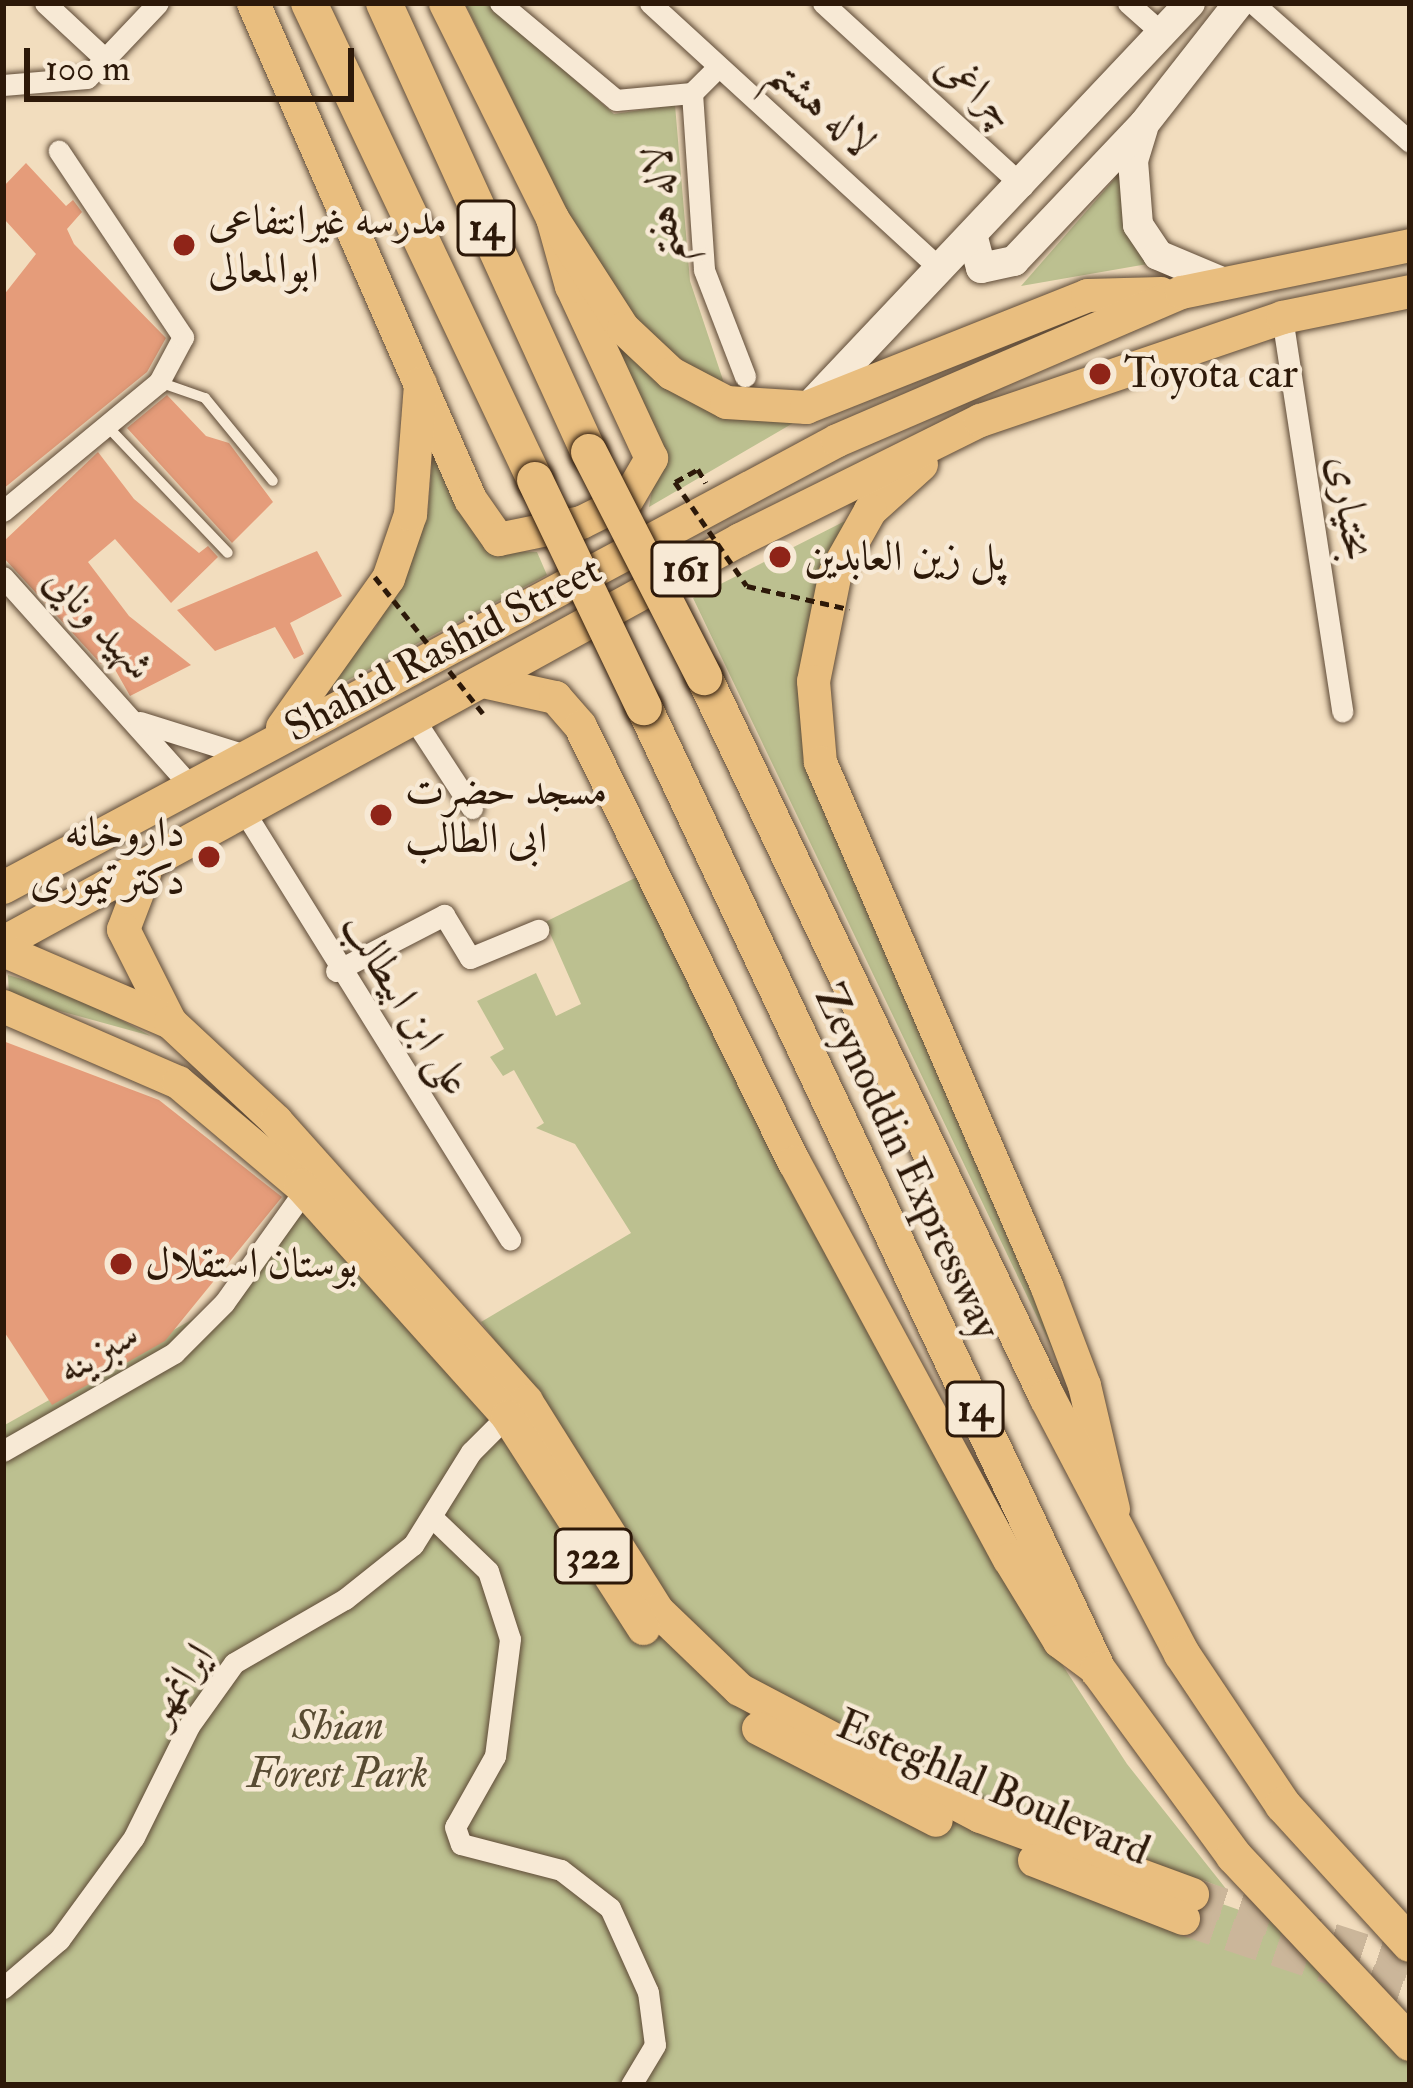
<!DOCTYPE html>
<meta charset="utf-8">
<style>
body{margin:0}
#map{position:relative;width:1413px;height:2088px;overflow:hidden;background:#f2ddbe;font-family:"IM FELL Double Pica",Amiri,serif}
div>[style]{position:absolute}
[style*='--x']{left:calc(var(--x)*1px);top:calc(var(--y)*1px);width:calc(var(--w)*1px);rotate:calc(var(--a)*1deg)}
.green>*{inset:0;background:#bcc090}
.building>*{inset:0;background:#e59c7a}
.primary-tunnel>*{height:33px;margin-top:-16.5px;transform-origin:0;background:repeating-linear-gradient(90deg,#cbb69a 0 33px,transparent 0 49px)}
.path>*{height:4.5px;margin-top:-2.25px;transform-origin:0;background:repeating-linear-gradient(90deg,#2d1909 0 9px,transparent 0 15px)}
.roads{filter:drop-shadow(0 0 3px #5e4a36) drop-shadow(0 0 3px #5e4a36)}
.lane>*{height:10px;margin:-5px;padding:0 5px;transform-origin:5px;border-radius:5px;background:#f7e9d5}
.street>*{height:21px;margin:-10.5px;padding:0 10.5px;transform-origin:10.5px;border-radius:10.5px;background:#f7e9d5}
.secondary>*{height:30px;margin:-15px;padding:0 15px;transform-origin:15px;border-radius:15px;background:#f7e9d5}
.primary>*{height:33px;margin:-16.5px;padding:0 16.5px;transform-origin:16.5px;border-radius:16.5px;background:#e9be7f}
.highway>*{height:36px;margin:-18px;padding:0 18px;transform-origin:18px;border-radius:18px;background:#e9be7f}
.path-bridge>*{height:4.5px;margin-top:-2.25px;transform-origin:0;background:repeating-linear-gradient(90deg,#2d1909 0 9px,transparent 0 15px)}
.bridges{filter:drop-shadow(0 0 3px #2d1909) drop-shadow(0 0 3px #2d1909)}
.highway-bridge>*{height:36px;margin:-18px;padding:0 18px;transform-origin:18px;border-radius:18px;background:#e9be7f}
.dots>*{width:33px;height:33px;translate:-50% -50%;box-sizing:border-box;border:6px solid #f7e9d5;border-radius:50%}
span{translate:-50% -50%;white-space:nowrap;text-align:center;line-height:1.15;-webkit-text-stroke:9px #f7e9d5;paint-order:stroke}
.shield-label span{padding:3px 9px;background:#f7e9d5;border:3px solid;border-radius:9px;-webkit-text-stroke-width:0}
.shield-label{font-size:39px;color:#2d1909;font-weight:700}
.street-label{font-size:42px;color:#2d1909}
.poi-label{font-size:42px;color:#2d1909}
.left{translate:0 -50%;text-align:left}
.right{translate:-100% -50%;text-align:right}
.park-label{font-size:42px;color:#584b32;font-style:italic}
.frame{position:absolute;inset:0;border:6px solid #2d1909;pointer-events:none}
.scale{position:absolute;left:24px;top:48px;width:330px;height:54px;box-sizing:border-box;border:6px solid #2d1909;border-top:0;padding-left:15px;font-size:36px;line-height:42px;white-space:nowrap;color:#2d1909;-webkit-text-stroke:9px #f7e9d5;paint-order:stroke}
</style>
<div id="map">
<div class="green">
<div style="clip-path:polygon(465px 3px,487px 3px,614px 114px,675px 105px,690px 281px,727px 392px,642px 331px,576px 230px)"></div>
<div style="clip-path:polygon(1125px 167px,1159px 262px,1021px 286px)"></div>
<div style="clip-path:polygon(619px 335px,800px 419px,649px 507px,661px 440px,613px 344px)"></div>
<div style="clip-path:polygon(435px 428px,506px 551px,537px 552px,547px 575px,318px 696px,376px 627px,413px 557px,428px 513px)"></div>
<div style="clip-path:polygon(859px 514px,804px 667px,855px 872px,1073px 1392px,693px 598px)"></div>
<div style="clip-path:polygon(639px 876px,1035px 1623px,1127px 1764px,1227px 1890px,1203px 1880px,1194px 1894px,1305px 1933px,1410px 2036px,1410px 2085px,3px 2085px,3px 1426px,193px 1319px,237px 1279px,315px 1162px,676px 1616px,559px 1425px,481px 1322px,631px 1233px,575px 1144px,536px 1128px,544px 1123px,514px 1070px,503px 1076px,490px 1057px,504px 1049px,477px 1001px,536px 973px,556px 1016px,581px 1004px,545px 922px)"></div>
<div style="clip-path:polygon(8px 975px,73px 994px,151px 1036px,9px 997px)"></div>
</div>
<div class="building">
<div style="clip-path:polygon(26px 163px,66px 206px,73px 200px,82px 212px,67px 229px,74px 244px,166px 338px,147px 372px,3px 489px,3px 296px,36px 254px,5px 220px,3px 187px)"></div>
<div style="clip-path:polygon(167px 395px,206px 436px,229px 443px,273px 502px,232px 543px,127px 428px)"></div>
<div style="clip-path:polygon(98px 452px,134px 499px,199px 553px,208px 546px,218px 557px,171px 603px,115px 539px,88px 562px,129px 616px,191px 665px,130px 696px,108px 657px,101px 664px,3px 557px,3px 542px)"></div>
<div style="clip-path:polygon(317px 551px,342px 596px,290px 623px,304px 654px,294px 659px,275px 627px,215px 651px,177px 610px)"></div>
<div style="clip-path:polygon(3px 1041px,159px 1100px,282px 1197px,165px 1341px,52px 1405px,3px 1330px)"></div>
</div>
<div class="primary-tunnel">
<div style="--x:1192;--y:1894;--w:229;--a:18"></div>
<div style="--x:1183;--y:1918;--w:239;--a:18.5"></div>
</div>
<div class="path">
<div style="--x:675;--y:482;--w:26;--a:-29"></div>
<div style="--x:698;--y:469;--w:16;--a:60"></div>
</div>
<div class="roads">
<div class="lane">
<div style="--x:159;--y:382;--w:49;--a:19.2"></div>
<div style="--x:205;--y:398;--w:107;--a:50.7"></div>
<div style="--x:107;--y:426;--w:175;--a:46.4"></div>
</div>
<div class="street">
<div style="--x:45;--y:3;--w:82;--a:43"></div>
<div style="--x:500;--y:3;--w:151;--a:39.9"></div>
<div style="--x:616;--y:100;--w:76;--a:-5.3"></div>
<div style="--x:692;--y:93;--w:37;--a:-45"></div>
<div style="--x:650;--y:3;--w:396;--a:42.5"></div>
<div style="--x:823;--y:3;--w:271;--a:42.5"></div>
<div style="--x:1128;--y:3;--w:47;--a:41.5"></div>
<div style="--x:1253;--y:3;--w:210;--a:41.5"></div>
<div style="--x:3;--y:85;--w:84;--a:-4.8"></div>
<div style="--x:87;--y:78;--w:103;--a:-46.6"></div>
<div style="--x:692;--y:93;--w:177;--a:86.1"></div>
<div style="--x:704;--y:270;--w:114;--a:68.9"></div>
<div style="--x:1282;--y:317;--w:399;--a:81.3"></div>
<div style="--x:3;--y:511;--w:202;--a:-39.6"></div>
<div style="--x:159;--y:382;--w:51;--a:-61.9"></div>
<div style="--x:183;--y:337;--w:224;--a:-123.7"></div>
<div style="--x:3;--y:577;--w:277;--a:48.1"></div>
<div style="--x:412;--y:716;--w:110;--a:56.9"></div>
<div style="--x:140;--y:722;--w:107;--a:17.4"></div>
<div style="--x:242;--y:808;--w:508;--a:58.13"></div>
<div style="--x:336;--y:971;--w:122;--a:-27.4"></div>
<div style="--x:444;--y:915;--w:50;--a:58.8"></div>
<div style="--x:470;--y:958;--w:74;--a:-22.4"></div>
<div style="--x:3;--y:1451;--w:197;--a:-29.8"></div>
<div style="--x:174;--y:1353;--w:71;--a:-45"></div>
<div style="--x:224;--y:1303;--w:139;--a:-54.4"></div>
<div style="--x:436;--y:1521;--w:72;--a:43.9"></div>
<div style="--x:488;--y:1571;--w:71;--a:72.1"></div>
<div style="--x:510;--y:1639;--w:118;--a:97.3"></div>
<div style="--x:495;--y:1756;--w:81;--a:119.4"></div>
<div style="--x:455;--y:1827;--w:18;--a:71"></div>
<div style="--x:461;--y:1844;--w:103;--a:14.6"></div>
<div style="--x:561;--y:1870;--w:62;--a:37.8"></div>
<div style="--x:610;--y:1908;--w:92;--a:65.7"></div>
<div style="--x:648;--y:1992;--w:53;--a:82.5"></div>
<div style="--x:655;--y:2045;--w:47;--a:121"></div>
<div style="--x:3;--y:1988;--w:74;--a:-40.6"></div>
<div style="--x:59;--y:1940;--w:127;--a:-53.9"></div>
<div style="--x:134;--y:1837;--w:124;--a:-63.6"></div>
<div style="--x:189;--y:1726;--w:77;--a:-54.5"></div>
<div style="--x:234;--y:1663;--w:128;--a:-30"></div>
<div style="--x:345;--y:1599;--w:87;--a:-38.5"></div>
<div style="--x:413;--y:1545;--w:110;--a:-58.1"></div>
<div style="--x:471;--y:1452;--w:51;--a:-45"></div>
</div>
<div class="secondary">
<div style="--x:1143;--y:128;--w:34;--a:107"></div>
<div style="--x:1133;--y:161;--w:64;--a:85.5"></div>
<div style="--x:1138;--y:225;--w:36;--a:56"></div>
<div style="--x:1158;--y:255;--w:67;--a:22.8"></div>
<div style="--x:973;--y:238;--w:31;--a:75"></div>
<div style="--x:981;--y:268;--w:34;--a:-12"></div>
<div style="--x:1014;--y:261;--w:189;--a:-46.5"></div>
<div style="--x:1144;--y:124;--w:154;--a:-51.9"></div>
<div style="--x:815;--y:400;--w:546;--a:-46.63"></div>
</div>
<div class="primary">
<div style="--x:253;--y:3;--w:541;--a:66.37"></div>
<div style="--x:470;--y:499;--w:49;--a:55"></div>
<div style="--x:498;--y:539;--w:85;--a:-11.6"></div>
<div style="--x:581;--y:522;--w:51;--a:-26.6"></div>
<div style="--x:627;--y:499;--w:48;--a:-59.7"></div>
<div style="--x:651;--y:458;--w:190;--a:-114.9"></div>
<div style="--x:571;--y:286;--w:71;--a:-105.6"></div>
<div style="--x:445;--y:3;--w:240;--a:63.5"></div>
<div style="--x:552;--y:218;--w:131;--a:57.2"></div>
<div style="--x:623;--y:328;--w:66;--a:43.2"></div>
<div style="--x:671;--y:373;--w:62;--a:27.8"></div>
<div style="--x:726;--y:402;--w:80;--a:3.6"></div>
<div style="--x:806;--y:407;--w:302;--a:-21.7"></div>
<div style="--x:1087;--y:295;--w:74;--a:-1.5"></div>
<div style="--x:921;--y:464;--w:69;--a:138"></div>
<div style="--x:870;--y:510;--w:71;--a:119.4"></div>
<div style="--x:835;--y:572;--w:111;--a:101.4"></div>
<div style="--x:813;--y:681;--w:81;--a:85.1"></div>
<div style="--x:820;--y:762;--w:570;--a:66.63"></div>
<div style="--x:1046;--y:1285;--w:107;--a:69.2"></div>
<div style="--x:1084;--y:1385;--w:127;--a:76.8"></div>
<div style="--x:482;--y:681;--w:75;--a:12.4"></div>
<div style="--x:555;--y:697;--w:38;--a:49"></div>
<div style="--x:580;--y:726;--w:486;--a:63.9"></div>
<div style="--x:794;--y:1162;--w:451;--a:61.6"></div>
<div style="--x:1009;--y:1559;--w:96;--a:58.6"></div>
<div style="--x:1059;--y:1641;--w:49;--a:36.6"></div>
<div style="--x:282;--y:727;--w:183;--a:-54.6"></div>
<div style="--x:388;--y:578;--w:68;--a:-71"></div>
<div style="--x:410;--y:514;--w:131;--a:-85.6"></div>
<div style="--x:144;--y:874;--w:59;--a:110.9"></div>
<div style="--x:123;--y:929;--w:104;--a:63.2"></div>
<div style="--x:3;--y:887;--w:946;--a:-28.19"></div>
<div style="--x:837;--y:440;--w:374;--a:-23.3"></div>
<div style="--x:1181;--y:292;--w:234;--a:-11.6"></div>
<div style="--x:3;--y:942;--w:840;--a:-28.67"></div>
<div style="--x:740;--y:539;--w:268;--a:-26.4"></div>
<div style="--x:980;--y:420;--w:319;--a:-18.8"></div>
<div style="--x:1282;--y:317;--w:131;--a:-11.5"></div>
<div style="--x:3;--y:950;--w:182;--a:23.3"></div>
<div style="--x:170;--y:1022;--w:145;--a:43"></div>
<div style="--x:276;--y:1121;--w:375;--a:48.2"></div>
<div style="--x:526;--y:1401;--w:247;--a:57.9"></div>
<div style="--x:657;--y:1610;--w:114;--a:43.9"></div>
<div style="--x:739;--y:1689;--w:272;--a:27.8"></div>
<div style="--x:980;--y:1816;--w:226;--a:20.2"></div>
<div style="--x:3;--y:1006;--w:191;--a:23.5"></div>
<div style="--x:178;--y:1082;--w:160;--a:40.2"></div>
<div style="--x:300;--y:1185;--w:310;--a:48.1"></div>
<div style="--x:507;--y:1416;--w:252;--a:57.3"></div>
<div style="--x:758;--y:1728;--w:200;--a:27.3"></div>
<div style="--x:1034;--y:1860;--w:160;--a:21.3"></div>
</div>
<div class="highway">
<div style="--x:309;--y:3;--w:528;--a:64.65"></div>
<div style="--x:384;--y:3;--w:494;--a:65.5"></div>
<div style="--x:704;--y:677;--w:798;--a:64.53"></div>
<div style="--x:1047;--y:1397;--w:290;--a:62.3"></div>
<div style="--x:1182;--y:1654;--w:182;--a:56.2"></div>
<div style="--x:1283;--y:1805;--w:188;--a:47.6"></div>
<div style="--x:644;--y:707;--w:1065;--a:64.76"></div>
<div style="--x:1098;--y:1670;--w:230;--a:53.8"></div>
<div style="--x:1234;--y:1856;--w:257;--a:46.7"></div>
</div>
</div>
<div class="path-bridge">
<div style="--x:675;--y:482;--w:126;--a:55.3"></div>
<div style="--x:747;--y:586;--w:105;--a:12.7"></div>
<div style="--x:375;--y:577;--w:179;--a:51.6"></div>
</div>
<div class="bridges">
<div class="highway-bridge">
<div style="--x:589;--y:452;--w:253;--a:62.9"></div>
<div style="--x:535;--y:480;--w:252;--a:64.4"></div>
</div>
</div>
<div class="dots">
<div style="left:184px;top:245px;background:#8f2418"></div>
<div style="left:1100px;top:374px;background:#8f2418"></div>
<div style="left:780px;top:557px;background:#8f2418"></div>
<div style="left:381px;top:815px;background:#8f2418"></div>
<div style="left:209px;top:857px;background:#8f2418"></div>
<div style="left:121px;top:1264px;background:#8f2418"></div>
</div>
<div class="shield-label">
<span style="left:486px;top:228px">14</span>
<span style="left:686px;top:569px">161</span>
<span style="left:975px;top:1409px">14</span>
<span style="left:593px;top:1556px">322</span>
</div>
<div class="street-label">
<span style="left:976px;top:90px;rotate:42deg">چراغی</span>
<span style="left:822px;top:108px;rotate:42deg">لاله هشتم</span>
<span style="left:662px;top:205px;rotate:-95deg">لاله هفتم</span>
<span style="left:1350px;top:508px;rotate:81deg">بختیاری</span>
<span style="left:99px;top:623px;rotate:47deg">شهید ونایی</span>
<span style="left:443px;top:649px;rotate:-28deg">Shahid Rashid Street</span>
<span style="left:406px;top:1004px;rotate:58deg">علی ابن ابیطالب</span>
<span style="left:907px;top:1162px;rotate:65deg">Zeynoddin Expressway</span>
<span style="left:98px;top:1352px;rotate:-30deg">سبزینه</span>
<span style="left:179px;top:1684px;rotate:-55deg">ایرانمهر</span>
<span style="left:993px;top:1788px;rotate:23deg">Esteghlal Boulevard</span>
</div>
<div class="poi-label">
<span class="left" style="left:208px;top:245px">مدرسه غیرانتفاعی<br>ابوالمعالی</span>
<span class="left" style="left:1124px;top:374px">Toyota car</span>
<span class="left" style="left:804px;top:557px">پل زین العابدین</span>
<span class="left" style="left:405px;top:815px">مسجد حضرت<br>ابی الطالب</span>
<span class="right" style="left:185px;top:857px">داروخانه<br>دکتر تیموری</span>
<span class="left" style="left:145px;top:1264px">بوستان استقلال</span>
</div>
<div class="park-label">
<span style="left:338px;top:1750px">Shian<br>Forest Park</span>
</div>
<div class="frame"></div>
<div class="scale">100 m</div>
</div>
